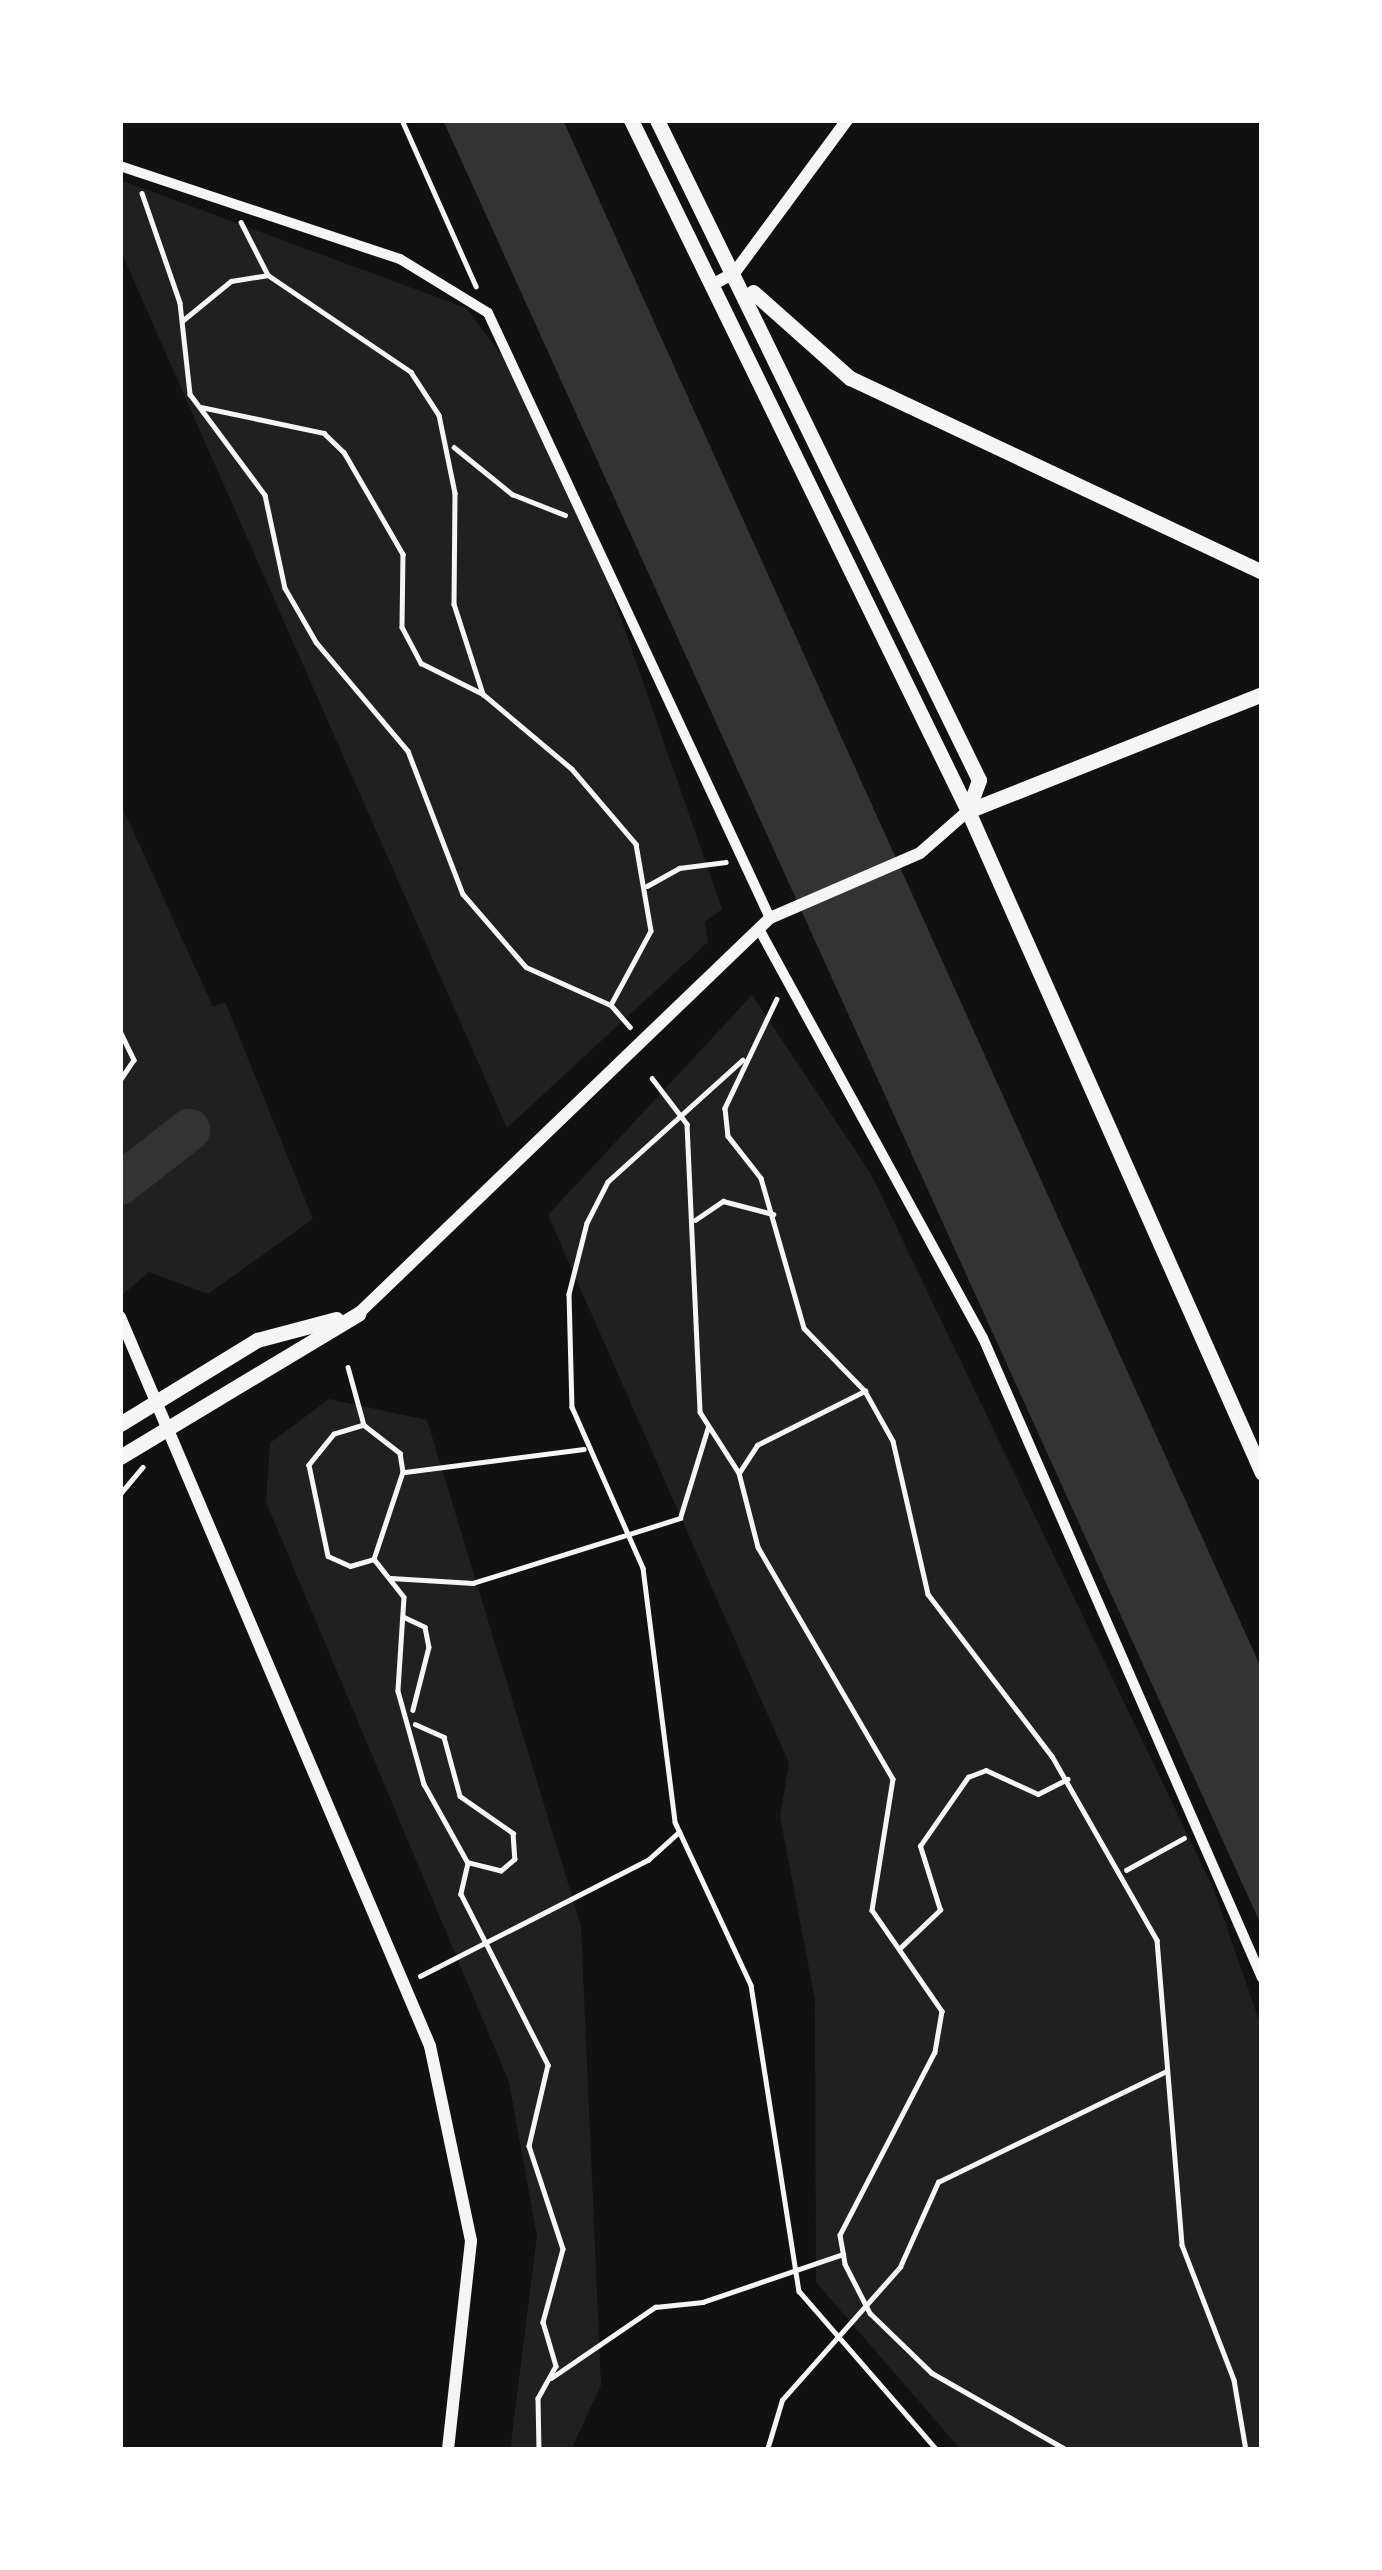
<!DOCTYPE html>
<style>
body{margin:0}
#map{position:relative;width:1382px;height:2570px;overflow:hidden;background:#111;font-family:"Space Grotesk",sans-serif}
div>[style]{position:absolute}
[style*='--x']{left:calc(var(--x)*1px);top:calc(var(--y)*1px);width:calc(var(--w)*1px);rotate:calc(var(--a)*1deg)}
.green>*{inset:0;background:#202020}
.water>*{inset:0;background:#333}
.river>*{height:42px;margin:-21px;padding:0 21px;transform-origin:21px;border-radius:21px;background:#333}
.path>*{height:4.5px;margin:-2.25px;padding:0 2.25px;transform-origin:2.25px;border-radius:2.25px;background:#f5f5f5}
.minor>*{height:10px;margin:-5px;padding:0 5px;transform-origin:5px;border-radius:5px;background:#f5f5f5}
.tertiary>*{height:12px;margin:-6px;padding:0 6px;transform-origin:6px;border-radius:6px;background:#f5f5f5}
.secondary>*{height:15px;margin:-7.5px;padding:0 7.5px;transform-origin:7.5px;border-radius:7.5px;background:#f5f5f5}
span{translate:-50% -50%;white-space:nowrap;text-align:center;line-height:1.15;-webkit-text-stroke:12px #fff;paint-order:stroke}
.frame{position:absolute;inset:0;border:123px solid #fff;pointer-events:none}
</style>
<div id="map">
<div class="green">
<div style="clip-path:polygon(120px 180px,466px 308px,522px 382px,574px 484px,722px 909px,705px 922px,708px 942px,507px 1128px,120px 249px)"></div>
<div style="clip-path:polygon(120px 802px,213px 1007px,225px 1002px,313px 1219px,208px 1294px,149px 1272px,120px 1297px)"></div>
<div style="clip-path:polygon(752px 995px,871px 1174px,1214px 1890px,1262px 2029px,1262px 2450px,961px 2450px,816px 2282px,815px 2000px,780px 1816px,789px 1763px,548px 1215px)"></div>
<div style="clip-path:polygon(329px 1399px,427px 1420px,581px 1926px,601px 2385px,571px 2450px,510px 2450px,537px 2236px,509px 2082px,266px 1502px,270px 1443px)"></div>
</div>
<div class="water">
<div style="clip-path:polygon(443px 120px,563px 120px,1262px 1670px,1262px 1927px)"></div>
</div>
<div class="river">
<div style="--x:120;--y:1184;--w:88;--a:-38"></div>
</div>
<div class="path">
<div style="--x:402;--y:120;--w:182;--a:66"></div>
<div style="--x:142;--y:193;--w:116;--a:70.9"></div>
<div style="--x:180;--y:303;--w:92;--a:83.7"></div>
<div style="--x:190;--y:394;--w:126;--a:53.4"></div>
<div style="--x:265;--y:495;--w:95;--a:77.9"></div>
<div style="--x:285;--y:588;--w:62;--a:60.1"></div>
<div style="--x:316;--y:642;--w:143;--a:49.8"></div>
<div style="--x:408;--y:751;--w:153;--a:69"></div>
<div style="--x:463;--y:894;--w:96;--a:49.2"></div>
<div style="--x:526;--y:967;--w:93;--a:24.1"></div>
<div style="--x:611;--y:1005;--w:29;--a:49"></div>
<div style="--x:241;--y:222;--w:59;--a:63"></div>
<div style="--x:268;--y:275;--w:173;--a:34.1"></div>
<div style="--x:411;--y:372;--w:51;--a:56.9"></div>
<div style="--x:439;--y:415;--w:80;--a:78.4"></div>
<div style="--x:455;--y:493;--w:111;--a:90.5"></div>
<div style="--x:454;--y:604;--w:95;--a:72.1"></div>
<div style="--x:483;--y:694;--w:116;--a:40.1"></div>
<div style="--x:572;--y:769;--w:99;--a:49.5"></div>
<div style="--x:636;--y:844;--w:88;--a:80.2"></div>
<div style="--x:651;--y:931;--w:84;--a:118.4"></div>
<div style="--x:182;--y:321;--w:63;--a:-39.2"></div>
<div style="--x:231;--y:281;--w:37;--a:-9"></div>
<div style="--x:201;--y:407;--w:126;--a:11.9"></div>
<div style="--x:324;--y:433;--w:28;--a:44"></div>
<div style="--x:344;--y:452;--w:118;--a:60"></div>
<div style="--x:403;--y:554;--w:73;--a:90.8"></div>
<div style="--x:402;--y:627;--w:41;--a:62.2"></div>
<div style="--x:421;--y:663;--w:69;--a:26.6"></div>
<div style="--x:454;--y:447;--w:75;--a:39"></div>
<div style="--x:512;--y:494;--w:57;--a:21.6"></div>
<div style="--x:647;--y:886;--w:37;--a:-29"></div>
<div style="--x:679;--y:868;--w:47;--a:-7.3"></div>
<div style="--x:777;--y:999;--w:121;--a:115.5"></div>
<div style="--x:725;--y:1108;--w:28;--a:84"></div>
<div style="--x:728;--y:1136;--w:53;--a:51.8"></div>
<div style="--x:761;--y:1178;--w:156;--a:74"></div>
<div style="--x:804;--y:1328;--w:88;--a:45.9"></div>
<div style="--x:865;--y:1391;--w:57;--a:60.8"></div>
<div style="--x:893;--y:1441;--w:157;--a:77.1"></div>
<div style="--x:928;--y:1594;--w:204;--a:52.6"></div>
<div style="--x:1052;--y:1756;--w:212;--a:60.3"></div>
<div style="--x:1157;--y:1940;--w:306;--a:85.3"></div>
<div style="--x:1182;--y:2245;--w:145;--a:68.9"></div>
<div style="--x:1234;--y:2380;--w:71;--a:80.3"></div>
<div style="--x:120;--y:1031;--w:32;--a:64"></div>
<div style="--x:134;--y:1060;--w:25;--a:124"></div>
<div style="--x:743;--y:1060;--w:182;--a:137.9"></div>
<div style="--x:608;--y:1182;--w:46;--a:117.1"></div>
<div style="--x:587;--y:1223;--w:73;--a:104.2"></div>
<div style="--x:569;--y:1294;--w:113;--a:88.5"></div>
<div style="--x:572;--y:1407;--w:176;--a:66.2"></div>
<div style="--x:643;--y:1568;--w:256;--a:82.8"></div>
<div style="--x:675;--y:1822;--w:180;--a:65"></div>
<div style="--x:751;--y:1985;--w:310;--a:81.1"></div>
<div style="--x:799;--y:2291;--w:211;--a:49"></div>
<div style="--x:652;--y:1078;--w:58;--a:52.7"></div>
<div style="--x:687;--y:1124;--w:288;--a:87.4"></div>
<div style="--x:700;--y:1412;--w:72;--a:57.4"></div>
<div style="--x:739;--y:1473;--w:76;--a:75.6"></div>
<div style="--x:758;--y:1547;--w:268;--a:59.8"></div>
<div style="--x:893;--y:1779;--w:133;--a:99.1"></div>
<div style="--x:872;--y:1910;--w:123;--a:55.3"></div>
<div style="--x:942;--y:2011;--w:42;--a:99.7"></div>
<div style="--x:935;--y:2052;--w:206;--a:117.4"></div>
<div style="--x:840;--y:2235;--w:29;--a:80"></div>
<div style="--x:845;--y:2264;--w:55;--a:63"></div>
<div style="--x:870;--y:2313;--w:86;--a:44.1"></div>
<div style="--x:932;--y:2373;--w:155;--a:29.7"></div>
<div style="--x:695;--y:1220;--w:34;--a:-34"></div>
<div style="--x:723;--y:1201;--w:52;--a:14.6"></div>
<div style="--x:348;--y:1367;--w:60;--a:74.6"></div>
<div style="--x:364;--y:1425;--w:46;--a:37.9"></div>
<div style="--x:400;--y:1453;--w:19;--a:81"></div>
<div style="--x:403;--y:1472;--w:92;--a:108.4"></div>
<div style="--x:374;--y:1559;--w:48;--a:51.7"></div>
<div style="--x:404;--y:1597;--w:94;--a:93.7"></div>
<div style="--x:398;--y:1691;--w:97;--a:74.4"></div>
<div style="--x:424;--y:1784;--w:90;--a:60.9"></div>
<div style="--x:468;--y:1863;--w:32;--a:103"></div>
<div style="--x:461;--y:1894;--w:192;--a:63"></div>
<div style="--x:548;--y:2065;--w:83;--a:103.2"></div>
<div style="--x:529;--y:2146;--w:108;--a:71.7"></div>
<div style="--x:563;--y:2249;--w:76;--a:105.3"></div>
<div style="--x:543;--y:2322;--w:46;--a:73.5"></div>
<div style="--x:556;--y:2366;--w:37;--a:119"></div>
<div style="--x:538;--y:2398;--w:52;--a:88.9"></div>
<div style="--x:364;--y:1425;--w:31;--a:163"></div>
<div style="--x:334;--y:1434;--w:40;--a:129"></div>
<div style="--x:309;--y:1465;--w:93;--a:78.2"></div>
<div style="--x:328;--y:1556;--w:24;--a:24"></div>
<div style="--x:350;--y:1566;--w:25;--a:-16"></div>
<div style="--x:405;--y:1472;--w:180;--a:-7.3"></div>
<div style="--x:739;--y:1473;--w:33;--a:-57"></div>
<div style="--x:757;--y:1445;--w:121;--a:-26.6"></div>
<div style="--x:120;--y:1494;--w:35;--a:-50"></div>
<div style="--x:391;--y:1578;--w:82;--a:3.5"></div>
<div style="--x:473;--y:1583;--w:217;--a:-17.4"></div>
<div style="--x:680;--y:1518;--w:95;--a:-72.9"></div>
<div style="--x:404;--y:1617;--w:23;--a:25"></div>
<div style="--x:425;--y:1627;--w:20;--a:79"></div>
<div style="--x:429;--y:1647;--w:65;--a:104.3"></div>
<div style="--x:415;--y:1724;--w:32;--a:24"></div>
<div style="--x:444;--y:1737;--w:61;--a:74.8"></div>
<div style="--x:460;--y:1796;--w:65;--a:34.9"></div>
<div style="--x:513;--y:1833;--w:26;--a:86"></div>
<div style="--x:515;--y:1859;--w:18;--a:139"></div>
<div style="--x:501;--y:1871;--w:34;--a:-166"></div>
<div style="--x:1126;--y:1870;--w:66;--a:-28.9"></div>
<div style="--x:899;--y:1949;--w:57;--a:-43.6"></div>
<div style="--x:940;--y:1910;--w:67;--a:-107.4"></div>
<div style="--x:920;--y:1846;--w:84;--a:-55.2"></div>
<div style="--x:968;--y:1777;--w:19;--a:-21"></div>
<div style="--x:986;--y:1770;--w:57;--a:24.8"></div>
<div style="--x:1038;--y:1794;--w:33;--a:-27"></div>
<div style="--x:420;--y:1976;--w:256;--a:-27"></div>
<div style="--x:648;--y:1860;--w:42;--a:-42.1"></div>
<div style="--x:551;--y:2378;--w:126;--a:-34.3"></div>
<div style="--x:655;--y:2307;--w:48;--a:-5.9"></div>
<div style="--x:703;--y:2302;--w:148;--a:-18.9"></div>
<div style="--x:767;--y:2450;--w:52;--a:-73.3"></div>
<div style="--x:782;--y:2400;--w:178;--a:-48.4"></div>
<div style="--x:900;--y:2267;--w:93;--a:-65.9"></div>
<div style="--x:938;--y:2182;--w:252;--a:-25.9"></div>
</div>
<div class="minor">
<div style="--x:120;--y:166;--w:295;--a:18.4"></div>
<div style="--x:400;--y:259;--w:103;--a:31.5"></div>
<div style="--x:488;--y:313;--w:667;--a:65.01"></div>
<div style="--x:759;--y:929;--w:466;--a:61.3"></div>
<div style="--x:983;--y:1338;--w:698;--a:66.45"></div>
</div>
<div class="tertiary">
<div style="--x:712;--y:285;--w:26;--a:-29"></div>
<div style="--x:735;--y:272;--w:189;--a:-53.6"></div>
<div style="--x:358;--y:1314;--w:571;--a:-43.87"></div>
<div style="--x:770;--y:918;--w:163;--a:-23.4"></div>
<div style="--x:920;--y:853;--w:64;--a:-41.2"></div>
<div style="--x:120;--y:1317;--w:792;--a:66.96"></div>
<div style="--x:430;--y:2046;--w:199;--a:78.1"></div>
<div style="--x:471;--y:2241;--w:210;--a:96.3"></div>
</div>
<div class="secondary">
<div style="--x:631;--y:120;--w:769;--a:64"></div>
<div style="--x:968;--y:811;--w:724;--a:66.05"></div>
<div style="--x:657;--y:120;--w:734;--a:63.99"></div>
<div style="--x:979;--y:780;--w:33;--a:110"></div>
<div style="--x:753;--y:292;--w:130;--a:41.6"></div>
<div style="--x:850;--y:378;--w:455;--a:25.2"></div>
<div style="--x:968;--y:811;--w:316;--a:-21.7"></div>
<div style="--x:120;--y:1424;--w:161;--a:-31.5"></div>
<div style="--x:257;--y:1340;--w:82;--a:-14.9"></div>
<div style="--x:120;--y:1457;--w:278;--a:-31"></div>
</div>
<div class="frame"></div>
</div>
